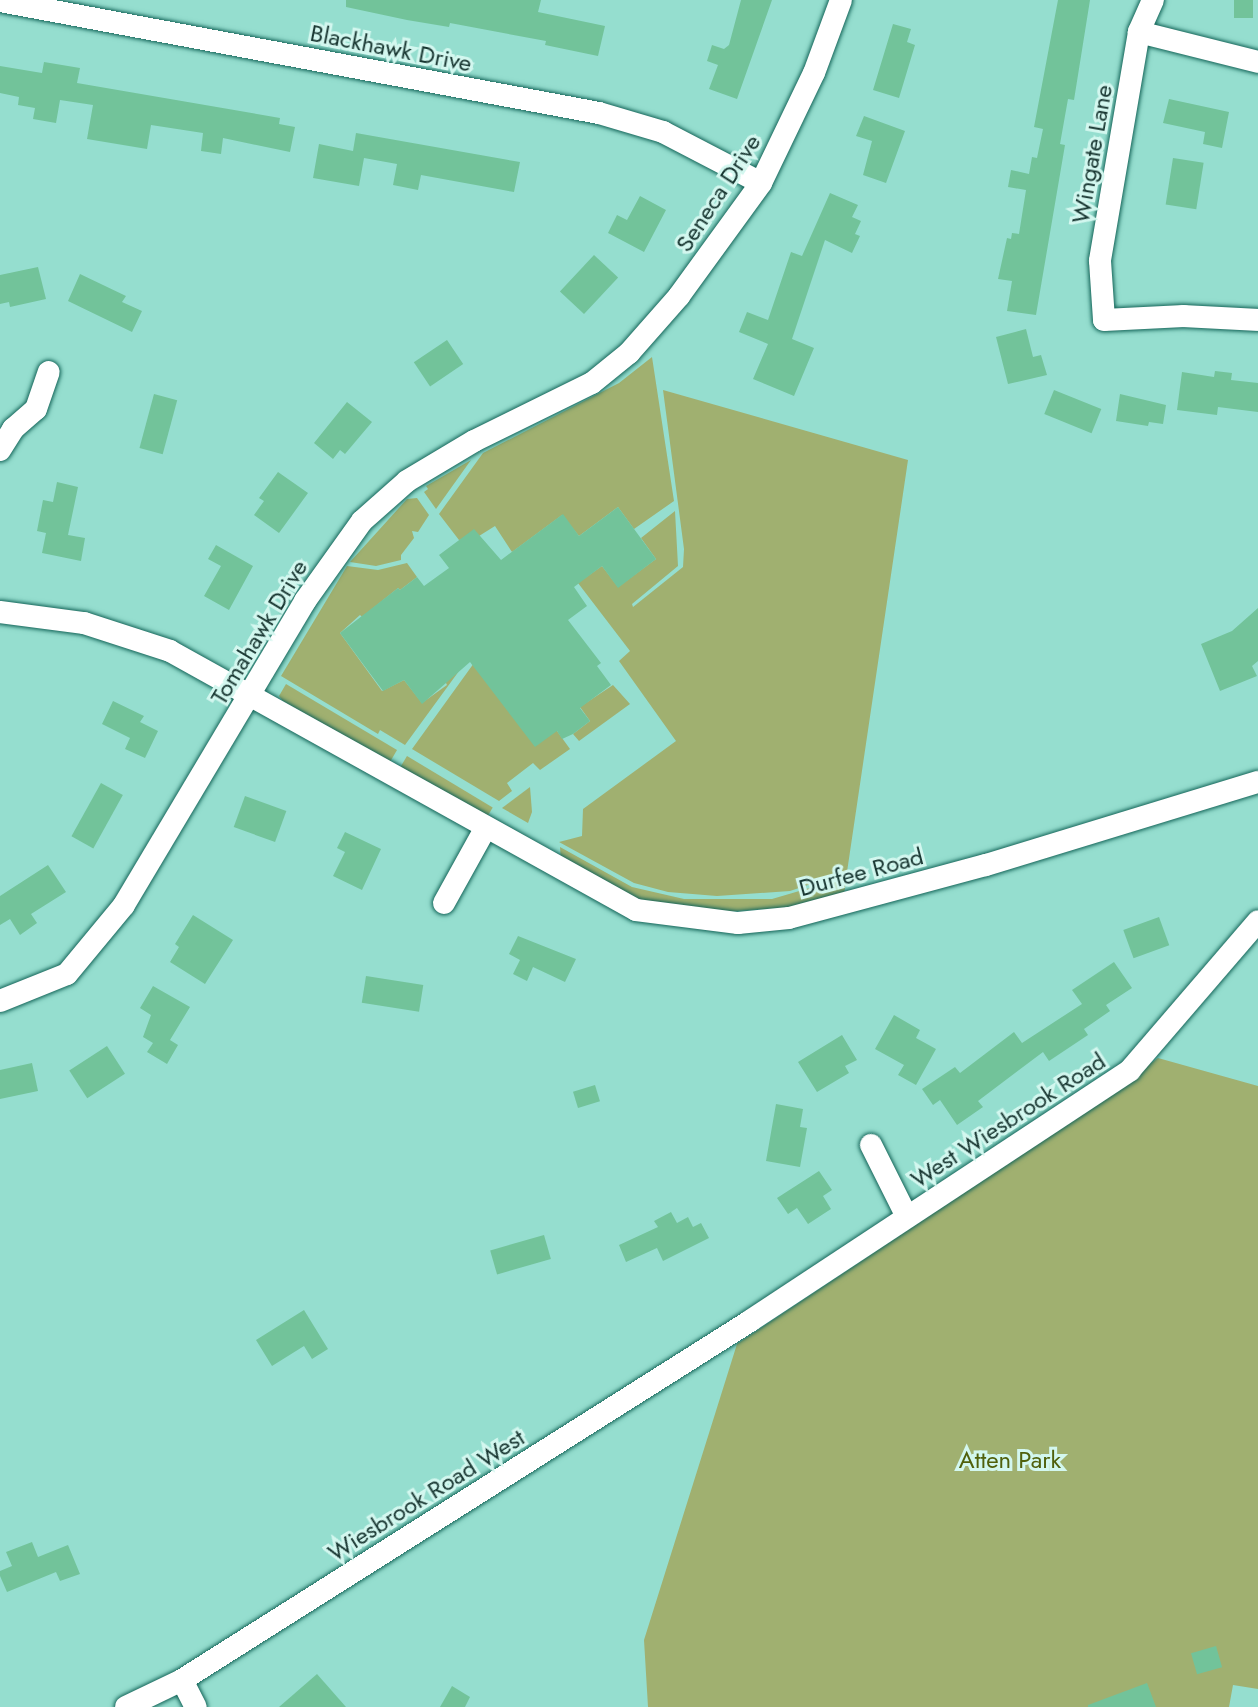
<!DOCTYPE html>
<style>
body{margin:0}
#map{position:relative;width:1258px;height:1707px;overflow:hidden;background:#95decf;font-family:Jost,sans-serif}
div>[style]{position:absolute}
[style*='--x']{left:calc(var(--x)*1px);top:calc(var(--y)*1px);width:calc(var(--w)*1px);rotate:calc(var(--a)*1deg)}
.green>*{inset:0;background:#a0b070;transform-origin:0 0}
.building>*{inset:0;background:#72c39a;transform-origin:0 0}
.roads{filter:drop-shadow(0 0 2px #146559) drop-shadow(0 0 2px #146559)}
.minor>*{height:22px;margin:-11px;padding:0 11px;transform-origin:11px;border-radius:11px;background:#fff}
span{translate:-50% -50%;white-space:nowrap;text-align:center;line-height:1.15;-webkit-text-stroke:6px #d3f7ef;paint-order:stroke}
.street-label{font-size:24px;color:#183631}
.park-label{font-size:24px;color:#50600c}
</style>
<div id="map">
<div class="green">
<div style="clip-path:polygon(652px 357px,674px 501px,634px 529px,618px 507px,579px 536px,562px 515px,512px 552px,495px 526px,479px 536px,459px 540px,439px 514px,483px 453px,619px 383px)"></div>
<div style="clip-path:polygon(663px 390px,908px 460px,847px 872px,790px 891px,717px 896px,668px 892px,634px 883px,559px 842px,582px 836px,583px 809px,676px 741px,619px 661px,630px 651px,578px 583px,602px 566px,618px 587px,656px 559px,641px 538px,675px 511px,678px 566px,632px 604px,633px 607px,683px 567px,684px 549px)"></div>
<div style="clip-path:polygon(471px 460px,436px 509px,424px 492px,428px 489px,426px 486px)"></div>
<div style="clip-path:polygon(417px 498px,429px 515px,418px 532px,412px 531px,414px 538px,401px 555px,401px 560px,376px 566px,350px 562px,407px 499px)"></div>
<div style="clip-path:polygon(407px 563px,417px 577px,400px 590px,398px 588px,362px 617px,360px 615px,340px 633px,382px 691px,404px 680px,422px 703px,447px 685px,445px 681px,459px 671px,405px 745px,380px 730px,378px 734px,281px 676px,347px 566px,378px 570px)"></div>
<div style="clip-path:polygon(474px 663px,557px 731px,570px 749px,540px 770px,533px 763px,507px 783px,512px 791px,499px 801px,412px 749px)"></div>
<div style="clip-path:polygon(286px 684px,397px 750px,390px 762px,283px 701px,279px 696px)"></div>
<div style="clip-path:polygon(613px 685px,630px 704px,579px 741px,573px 734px,590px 721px,580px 707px)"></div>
<div style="left:407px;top:756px;width:100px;height:13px;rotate:31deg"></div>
<div style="clip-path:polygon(530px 787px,532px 812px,528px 823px,502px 808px)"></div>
<div style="clip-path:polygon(560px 847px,632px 887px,684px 899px,772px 899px,847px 877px,844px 894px,794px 907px,719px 912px,637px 900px,561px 861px)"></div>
<div style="clip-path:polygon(1158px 1058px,1258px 1086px,1258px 1689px,1233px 1685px,1229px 1707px,648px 1707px,644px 1640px,737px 1344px,1081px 1115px)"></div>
</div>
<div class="building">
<div style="clip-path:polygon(346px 0,541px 0,538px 12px,605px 26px,598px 56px,545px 45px,546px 41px,450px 23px,449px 27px,407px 20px,346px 7px)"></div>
<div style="clip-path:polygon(741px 0,772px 0,737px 99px,709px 89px,718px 65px,707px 61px,712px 45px,724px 49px,729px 45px)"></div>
<div style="clip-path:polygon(1058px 0,1090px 0,1074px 100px,1068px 99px,1060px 144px,1065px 145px,1036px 315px,1007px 311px,1012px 281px,998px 279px,1007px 238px,1011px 239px,1012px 233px,1019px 234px,1026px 190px,1008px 187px,1011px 170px,1029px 174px,1032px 157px,1037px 158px,1043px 129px,1034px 127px)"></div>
<div style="left:1234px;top:0;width:19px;height:18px"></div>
<div style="clip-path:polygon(893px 24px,911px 29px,907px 42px,915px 45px,899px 98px,873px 90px)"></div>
<div style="clip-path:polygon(44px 62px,80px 68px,77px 83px,280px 118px,279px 124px,295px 127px,290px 152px,223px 138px,221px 154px,201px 151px,203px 133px,151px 125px,147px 149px,87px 139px,93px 105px,60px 100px,56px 123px,33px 119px,35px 108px,18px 105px,19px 97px,0 93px,0 66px,42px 73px)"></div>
<div style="clip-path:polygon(1169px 99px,1229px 112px,1222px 148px,1203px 144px,1205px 132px,1163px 123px)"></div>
<div style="clip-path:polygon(864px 116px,905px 131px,886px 183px,863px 175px,872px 141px,856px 136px)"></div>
<div style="clip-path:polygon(356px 133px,520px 162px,514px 192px,421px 175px,418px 190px,393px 185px,397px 164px,364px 158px,359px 186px,313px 178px,319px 144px,353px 151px)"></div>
<div style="left:1173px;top:158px;width:31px;height:47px;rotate:9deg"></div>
<div style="clip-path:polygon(830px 193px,858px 205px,852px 217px,861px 221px,855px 234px,860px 236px,852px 253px,825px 240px,792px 339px,814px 348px,794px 396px,753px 379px,768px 344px,739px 332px,747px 312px,768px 320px,791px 252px,802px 256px)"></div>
<div style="clip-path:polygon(640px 196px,666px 210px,644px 252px,608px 233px,617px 215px,627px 220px)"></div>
<div style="left:594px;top:255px;width:33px;height:50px;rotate:43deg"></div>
<div style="clip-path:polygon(38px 267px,46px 299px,10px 307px,9px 302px,0 304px,0 275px)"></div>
<div style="clip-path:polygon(80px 274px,126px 296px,122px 302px,142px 311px,132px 332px,68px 301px)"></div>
<div style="clip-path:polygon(1026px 329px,1033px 357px,1041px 355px,1047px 375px,1008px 384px,996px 337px)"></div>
<div style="left:447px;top:340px;width:29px;height:40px;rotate:56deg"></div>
<div style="clip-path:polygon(1215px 371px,1232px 373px,1231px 380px,1258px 383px,1258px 412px,1218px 407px,1217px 415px,1177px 410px,1182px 372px,1214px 377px)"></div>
<div style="left:1054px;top:390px;width:51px;height:26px;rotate:22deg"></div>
<div style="left:154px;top:394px;width:24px;height:56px;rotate:15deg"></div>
<div style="clip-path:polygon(1120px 394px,1166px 405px,1163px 424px,1149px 422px,1148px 426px,1116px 421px)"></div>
<div style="clip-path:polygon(347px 402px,372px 422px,345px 454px,340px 450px,333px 459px,314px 443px)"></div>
<div style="clip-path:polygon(278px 472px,308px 493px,279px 533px,254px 515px,264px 501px,259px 498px)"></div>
<div style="clip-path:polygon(57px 482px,78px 487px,68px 535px,85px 538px,81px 561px,42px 553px,46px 533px,37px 531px,43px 500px,53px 502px)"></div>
<div style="clip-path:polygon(618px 507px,656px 559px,618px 588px,602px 566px,574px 587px,587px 606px,568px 620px,601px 663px,597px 666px,611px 685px,580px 708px,590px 721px,573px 734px,562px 739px,557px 731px,535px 747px,470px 662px,422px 704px,404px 680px,383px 691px,340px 633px,398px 588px,400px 590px,417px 577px,424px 586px,449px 568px,439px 555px,474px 529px,501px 560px,563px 514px,579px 536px)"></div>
<div style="clip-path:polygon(216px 545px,253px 566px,229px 610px,204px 596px,221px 566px,208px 559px)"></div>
<div style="clip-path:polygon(1258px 608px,1258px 661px,1252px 666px,1257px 676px,1220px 691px,1201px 644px,1232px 631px)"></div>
<div style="clip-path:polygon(113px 701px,144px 716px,140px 722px,158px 731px,145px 758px,125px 749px,130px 738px,102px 724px)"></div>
<div style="left:101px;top:783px;width:25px;height:61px;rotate:29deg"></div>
<div style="left:245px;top:796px;width:44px;height:33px;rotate:20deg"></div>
<div style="clip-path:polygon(345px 832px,381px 849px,362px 890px,333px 876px,345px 852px,337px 848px)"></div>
<div style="clip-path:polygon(48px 865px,66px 892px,31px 914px,37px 923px,20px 935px,10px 919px,0 925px,0 896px)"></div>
<div style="clip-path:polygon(193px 915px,233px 940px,205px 984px,170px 962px,179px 947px,175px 944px)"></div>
<div style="left:1159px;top:917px;width:30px;height:38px;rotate:70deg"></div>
<div style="clip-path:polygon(518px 936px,576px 959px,565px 982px,533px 967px,527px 981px,513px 974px,520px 960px,509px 954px)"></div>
<div style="clip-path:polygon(1114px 962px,1132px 988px,1106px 1005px,1110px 1011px,1084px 1029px,1088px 1035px,1049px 1061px,1043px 1052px,978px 1101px,983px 1107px,957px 1125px,940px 1100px,933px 1105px,922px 1089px,955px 1067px,960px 1073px,1014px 1032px,1022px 1043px,1082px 1004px,1072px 990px)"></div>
<div style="left:366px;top:976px;width:58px;height:27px;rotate:9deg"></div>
<div style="clip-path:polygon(153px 986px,190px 1007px,170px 1040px,178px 1045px,167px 1064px,147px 1052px,153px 1043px,143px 1037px,151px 1015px,140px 1008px)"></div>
<div style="clip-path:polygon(894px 1015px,920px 1030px,916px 1038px,936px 1049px,916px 1085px,898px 1075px,904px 1065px,875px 1049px)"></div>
<div style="clip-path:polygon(842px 1035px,857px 1060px,845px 1066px,849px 1073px,817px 1092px,798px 1062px)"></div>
<div style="left:107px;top:1046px;width:33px;height:45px;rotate:57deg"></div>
<div style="clip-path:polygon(32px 1063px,38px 1091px,0 1099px,0 1070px)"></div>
<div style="left:595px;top:1085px;width:17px;height:23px;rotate:73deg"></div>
<div style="clip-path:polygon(776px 1104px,803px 1109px,800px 1127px,807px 1128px,800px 1167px,766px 1161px)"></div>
<div style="clip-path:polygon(819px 1171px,832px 1190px,823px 1196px,831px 1209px,808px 1224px,797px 1208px,788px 1214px,777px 1198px)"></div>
<div style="clip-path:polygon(671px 1212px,677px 1223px,688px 1217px,693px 1227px,701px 1223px,709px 1238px,663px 1261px,657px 1248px,626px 1262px,619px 1245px,658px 1227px,654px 1221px)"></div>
<div style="left:544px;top:1235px;width:25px;height:56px;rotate:74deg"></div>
<div style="clip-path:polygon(304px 1310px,328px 1349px,312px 1359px,304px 1346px,272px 1366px,256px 1340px)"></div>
<div style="clip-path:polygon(32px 1542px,38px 1557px,68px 1545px,80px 1574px,60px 1581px,56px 1572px,7px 1592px,0 1576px,0 1571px,12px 1566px,6px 1552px)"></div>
<div style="left:1216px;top:1646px;width:22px;height:26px;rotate:74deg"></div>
<div style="clip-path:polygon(317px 1674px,346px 1707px,279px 1707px)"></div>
<div style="clip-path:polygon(1147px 1683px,1156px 1707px,1088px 1707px,1088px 1705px)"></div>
<div style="clip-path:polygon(452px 1686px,470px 1697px,465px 1707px,440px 1707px)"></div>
</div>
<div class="roads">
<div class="minor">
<div style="--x:1153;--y:0;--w:35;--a:114"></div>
<div style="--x:1139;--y:32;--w:232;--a:99.7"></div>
<div style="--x:1100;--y:261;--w:59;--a:86.1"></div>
<div style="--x:1104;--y:320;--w:80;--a:-2.9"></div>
<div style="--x:1184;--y:316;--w:74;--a:3.1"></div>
<div style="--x:0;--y:1;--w:609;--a:10.59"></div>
<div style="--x:599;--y:113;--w:67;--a:16.5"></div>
<div style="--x:663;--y:132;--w:110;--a:27.5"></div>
<div style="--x:1139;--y:32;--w:123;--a:14.1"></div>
<div style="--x:0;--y:450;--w:25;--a:-58"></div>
<div style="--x:13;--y:429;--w:30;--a:-41"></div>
<div style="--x:36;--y:409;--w:39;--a:-71"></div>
<div style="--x:0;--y:612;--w:85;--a:7.5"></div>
<div style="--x:84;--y:623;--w:90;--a:18"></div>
<div style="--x:170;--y:651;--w:533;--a:29.07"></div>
<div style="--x:636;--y:910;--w:103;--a:7.3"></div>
<div style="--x:738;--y:923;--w:51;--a:-5.6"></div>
<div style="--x:789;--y:918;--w:204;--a:-15.1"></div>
<div style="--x:986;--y:865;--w:284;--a:-17"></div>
<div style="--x:444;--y:903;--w:85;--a:-61"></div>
<div style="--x:0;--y:1001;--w:72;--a:-21.9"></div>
<div style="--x:67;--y:974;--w:89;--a:-50.4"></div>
<div style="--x:124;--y:905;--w:354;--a:-59.2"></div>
<div style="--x:305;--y:601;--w:98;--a:-54.5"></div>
<div style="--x:362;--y:521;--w:60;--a:-41.6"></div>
<div style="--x:407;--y:481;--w:78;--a:-30.8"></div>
<div style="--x:474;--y:441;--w:131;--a:-26.2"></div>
<div style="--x:592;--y:383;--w:48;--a:-39"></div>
<div style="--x:629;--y:353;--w:76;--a:-48.7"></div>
<div style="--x:679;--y:296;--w:140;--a:-54"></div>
<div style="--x:761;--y:183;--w:122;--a:-64.3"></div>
<div style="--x:814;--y:73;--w:78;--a:-69.7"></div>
<div style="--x:871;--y:1145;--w:80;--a:63.4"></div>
<div style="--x:182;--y:1680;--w:30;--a:63"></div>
<div style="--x:126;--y:1707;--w:62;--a:-25.7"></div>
<div style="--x:182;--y:1680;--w:672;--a:-32.29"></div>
<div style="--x:750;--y:1321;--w:455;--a:-33.4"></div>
<div style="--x:1130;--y:1070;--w:196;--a:-49.3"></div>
</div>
</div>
<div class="street-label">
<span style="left:391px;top:48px;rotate:11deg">Blackhawk Drive</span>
<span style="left:1092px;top:154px;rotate:-80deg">Wingate Lane</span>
<span style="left:718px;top:193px;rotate:-57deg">Seneca Drive</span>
<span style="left:259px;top:632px;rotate:-59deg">Tomahawk Drive</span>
<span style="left:861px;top:872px;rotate:-15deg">Durfee Road</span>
<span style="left:1008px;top:1120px;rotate:-33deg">West Wiesbrook Road</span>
<span style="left:426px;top:1495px;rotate:-32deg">Wiesbrook Road West</span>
</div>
<div class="park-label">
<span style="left:1010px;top:1460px">Atten Park</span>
</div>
</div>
